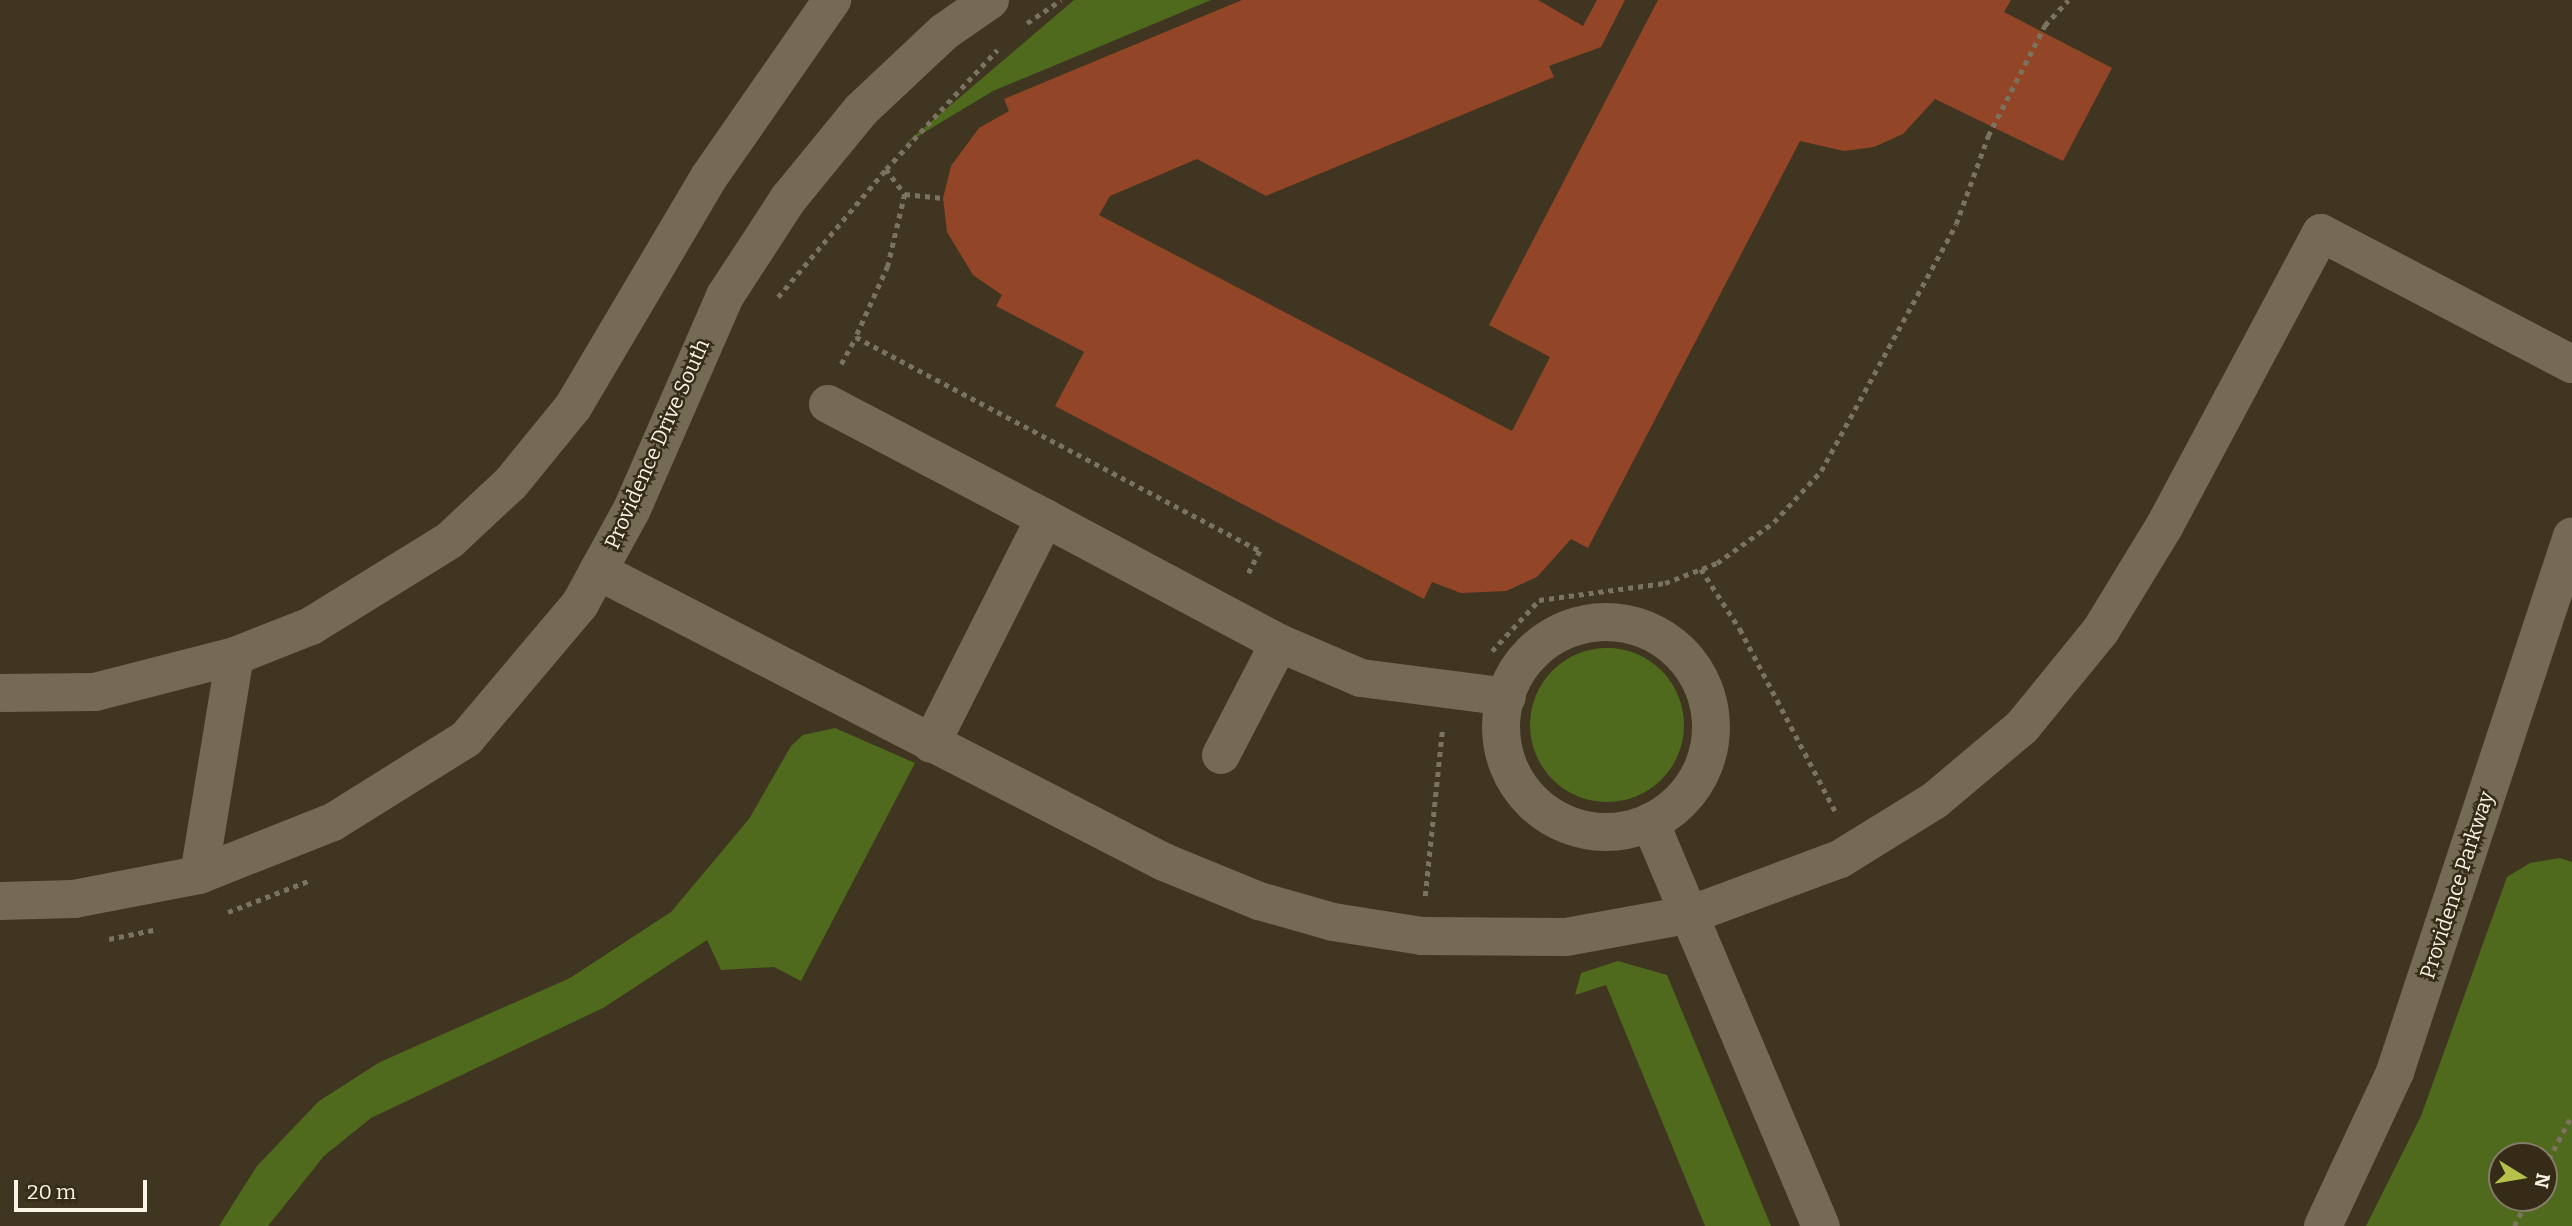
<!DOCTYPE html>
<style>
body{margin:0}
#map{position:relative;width:2572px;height:1226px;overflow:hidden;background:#3f3520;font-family:Bitter,serif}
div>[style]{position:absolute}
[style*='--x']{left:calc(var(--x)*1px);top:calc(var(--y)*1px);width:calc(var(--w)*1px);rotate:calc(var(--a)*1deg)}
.green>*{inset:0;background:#4f6a1c}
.round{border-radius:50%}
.building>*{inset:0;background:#934527}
.path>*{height:4.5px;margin-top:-2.25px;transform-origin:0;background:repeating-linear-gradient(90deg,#7b7260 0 5px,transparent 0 10px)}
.minor>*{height:38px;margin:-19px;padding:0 19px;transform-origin:19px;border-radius:19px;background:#756b54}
.minor>.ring{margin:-19px;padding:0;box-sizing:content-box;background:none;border:38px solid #756b54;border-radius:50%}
span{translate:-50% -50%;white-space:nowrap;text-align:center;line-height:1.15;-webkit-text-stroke:5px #352b16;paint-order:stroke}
.street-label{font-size:21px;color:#faf4e7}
.north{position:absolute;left:2488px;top:1142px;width:70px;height:70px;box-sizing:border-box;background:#352b16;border:2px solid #847b6a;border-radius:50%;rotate:101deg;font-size:19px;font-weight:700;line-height:28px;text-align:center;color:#faf4e7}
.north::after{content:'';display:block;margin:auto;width:24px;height:32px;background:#b5c249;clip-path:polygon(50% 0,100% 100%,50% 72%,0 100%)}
.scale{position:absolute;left:14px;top:1180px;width:133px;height:32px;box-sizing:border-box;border:4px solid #faf4e7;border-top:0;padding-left:9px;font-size:21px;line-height:24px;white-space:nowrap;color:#faf4e7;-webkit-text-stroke:5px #352b16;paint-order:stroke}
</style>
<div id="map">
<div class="green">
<div style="clip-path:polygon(1074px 0,1211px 0,993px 91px,905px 144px)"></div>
<div class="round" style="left:1530px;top:648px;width:154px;height:154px"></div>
<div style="clip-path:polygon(835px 728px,915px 763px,801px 981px,774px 967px,721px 970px,707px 940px,603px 1008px,371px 1118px,324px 1156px,268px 1226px,219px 1226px,257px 1166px,319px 1101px,380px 1062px,570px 978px,671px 912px,749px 819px,791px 746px,803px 735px)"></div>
<div style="clip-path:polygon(evenodd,2560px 858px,2572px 862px,2572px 1226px,2366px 1226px,2421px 1116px,2507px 877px,2530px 863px,2560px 858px,2502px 1156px,2544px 1156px,2544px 1198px,2502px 1198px,2502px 1156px)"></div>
<div style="clip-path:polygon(1618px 961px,1667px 975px,1771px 1226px,1705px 1226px,1606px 985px,1575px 995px,1581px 973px)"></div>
</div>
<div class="building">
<div style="clip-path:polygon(1242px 0,1538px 0,1583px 26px,1597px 0,1625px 0,1601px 47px,1549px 66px,1554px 77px,1266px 196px,1197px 159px,1110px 196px,1099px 215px,1512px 431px,1550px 357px,1489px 325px,1658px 0,2011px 0,2004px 12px,2112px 68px,2063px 161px,1935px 99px,1903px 134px,1874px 147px,1844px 151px,1800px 141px,1588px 548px,1571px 539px,1537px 577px,1506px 591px,1461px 593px,1432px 582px,1424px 599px,1055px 406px,1084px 352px,996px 306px,1002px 295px,973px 275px,947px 232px,943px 198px,951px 166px,979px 128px,1009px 111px,1004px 99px)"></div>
</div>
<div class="path">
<div style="--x:1027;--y:23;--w:41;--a:-34.1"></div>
<div style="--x:886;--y:169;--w:163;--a:-47"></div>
<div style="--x:905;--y:194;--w:38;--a:6"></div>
<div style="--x:778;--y:297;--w:167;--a:-49.8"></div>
<div style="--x:886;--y:169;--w:31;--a:53"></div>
<div style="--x:905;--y:194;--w:74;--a:103.3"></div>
<div style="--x:888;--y:266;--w:78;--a:114.3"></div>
<div style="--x:856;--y:337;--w:457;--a:27.9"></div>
<div style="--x:1260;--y:551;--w:30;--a:117"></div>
<div style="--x:841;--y:364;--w:31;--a:-61"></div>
<div style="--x:1701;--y:569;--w:72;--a:57"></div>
<div style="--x:1740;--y:629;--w:208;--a:62.4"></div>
<div style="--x:1492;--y:651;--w:69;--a:-47.3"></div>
<div style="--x:1539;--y:600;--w:127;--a:-7.7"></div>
<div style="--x:1665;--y:583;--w:56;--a:-21"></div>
<div style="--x:1717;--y:563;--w:70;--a:-35.7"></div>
<div style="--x:1774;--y:522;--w:69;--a:-47.3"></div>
<div style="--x:1821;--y:471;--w:281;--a:-61.3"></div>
<div style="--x:1956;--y:224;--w:94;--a:-70"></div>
<div style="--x:1988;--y:136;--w:125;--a:-62.8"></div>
<div style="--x:2045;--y:25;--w:34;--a:-47"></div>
<div style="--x:1425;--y:896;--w:166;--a:-84.1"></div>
<div style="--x:228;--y:912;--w:89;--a:-21.1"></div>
<div style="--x:109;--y:939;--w:50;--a:-11.5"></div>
<div style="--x:2544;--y:1168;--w:60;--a:-62.2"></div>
<div style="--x:2514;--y:1226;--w:31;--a:-63"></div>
</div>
<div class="minor">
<div style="--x:828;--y:404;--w:245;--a:27.7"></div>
<div style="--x:1045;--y:518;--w:253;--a:116.8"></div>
<div style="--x:1045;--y:518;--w:265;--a:28.1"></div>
<div style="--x:598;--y:571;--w:636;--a:27.21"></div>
<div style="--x:1164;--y:862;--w:103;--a:22.3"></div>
<div style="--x:1259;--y:901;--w:77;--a:15.8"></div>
<div style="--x:1333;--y:922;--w:90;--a:8.9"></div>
<div style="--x:1422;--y:936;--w:144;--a:0.4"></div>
<div style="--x:1566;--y:937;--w:128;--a:-10.3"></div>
<div style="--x:1692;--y:914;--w:158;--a:-20.4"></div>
<div style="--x:1840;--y:859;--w:110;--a:-31.7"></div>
<div style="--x:1934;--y:801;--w:115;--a:-40.1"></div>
<div style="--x:2022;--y:727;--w:125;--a:-50.8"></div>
<div style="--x:2101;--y:630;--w:123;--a:-58.6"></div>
<div style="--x:2165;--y:525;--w:331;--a:-61.9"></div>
<div style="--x:2321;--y:233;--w:283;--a:27.6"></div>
<div class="ring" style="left:1501px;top:622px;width:172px;height:172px"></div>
<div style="--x:0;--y:693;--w:95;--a:-0.6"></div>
<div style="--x:95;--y:692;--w:145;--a:-14.4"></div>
<div style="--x:235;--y:656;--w:82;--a:-21.5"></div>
<div style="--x:311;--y:626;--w:163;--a:-31.7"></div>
<div style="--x:450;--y:540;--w:83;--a:-43.1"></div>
<div style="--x:511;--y:483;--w:98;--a:-50.8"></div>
<div style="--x:573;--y:407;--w:267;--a:-59.4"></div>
<div style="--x:709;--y:177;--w:216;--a:-55.2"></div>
<div style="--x:1221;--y:755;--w:126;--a:-62.6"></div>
<div style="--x:1279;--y:643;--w:89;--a:23.1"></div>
<div style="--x:1361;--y:678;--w:147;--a:7.4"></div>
<div style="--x:1650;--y:822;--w:439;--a:67.1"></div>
<div style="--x:199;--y:875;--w:222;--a:-80.7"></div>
<div style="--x:0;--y:901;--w:74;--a:-1.5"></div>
<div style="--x:74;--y:899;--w:127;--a:-10.9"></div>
<div style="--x:199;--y:875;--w:144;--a:-21.6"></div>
<div style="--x:333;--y:822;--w:157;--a:-32"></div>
<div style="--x:466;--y:739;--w:177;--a:-49.8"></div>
<div style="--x:580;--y:604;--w:108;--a:-61.3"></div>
<div style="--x:632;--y:509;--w:232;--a:-66.4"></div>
<div style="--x:725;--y:296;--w:117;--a:-56.9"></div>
<div style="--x:789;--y:198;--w:114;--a:-50.7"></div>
<div style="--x:861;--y:110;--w:114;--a:-43.2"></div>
<div style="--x:944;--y:32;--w:56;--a:-34.8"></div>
<div style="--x:2323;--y:1226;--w:170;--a:-64.9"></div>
<div style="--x:2395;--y:1072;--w:564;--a:-71.73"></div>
</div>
<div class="street-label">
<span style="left:657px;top:444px;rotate:-66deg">Providence Drive South</span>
<span style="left:2457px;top:885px;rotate:-72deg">Providence Parkway</span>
</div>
<div class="north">N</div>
<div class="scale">20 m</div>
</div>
